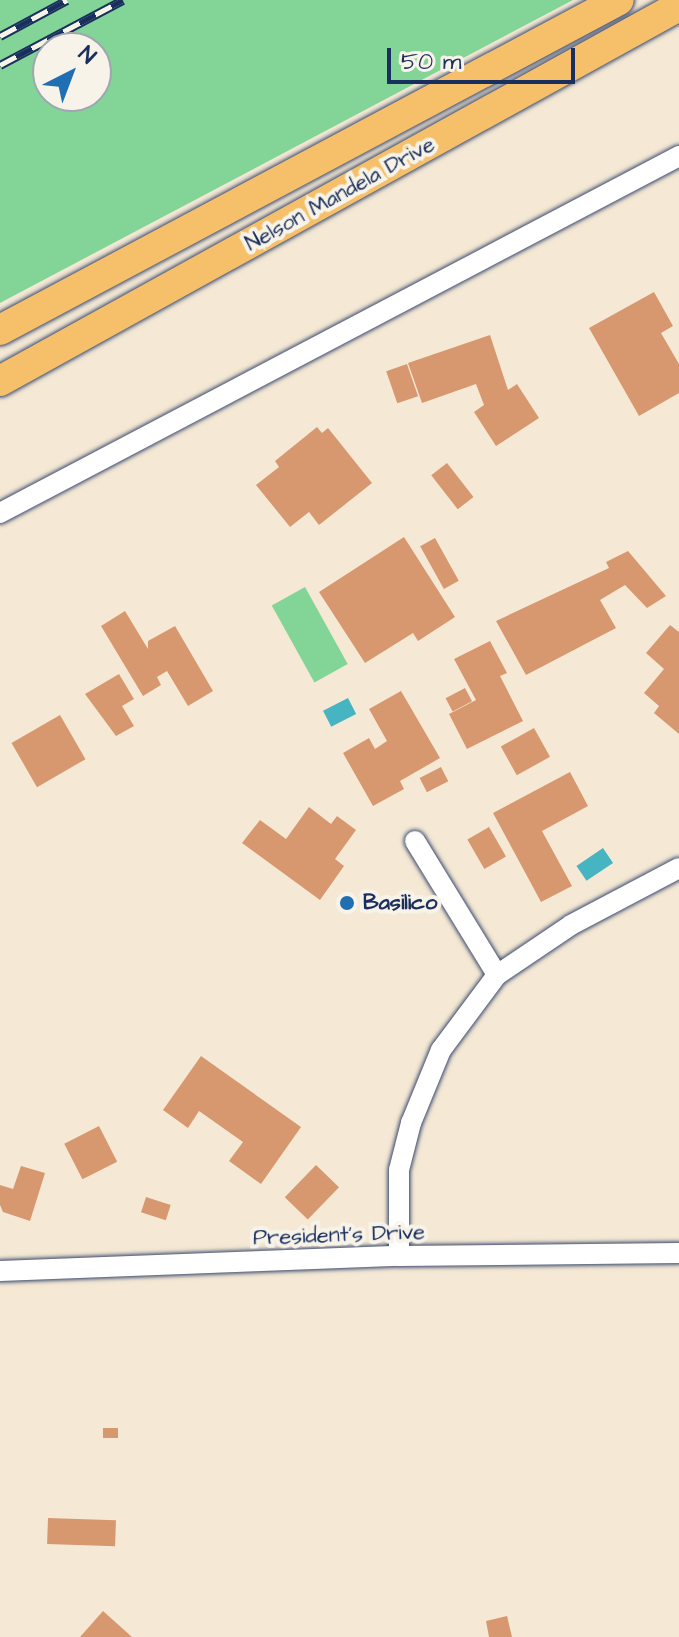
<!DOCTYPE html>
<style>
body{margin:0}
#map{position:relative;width:679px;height:1637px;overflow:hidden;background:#f5e9d5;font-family:"Architects Daughter",sans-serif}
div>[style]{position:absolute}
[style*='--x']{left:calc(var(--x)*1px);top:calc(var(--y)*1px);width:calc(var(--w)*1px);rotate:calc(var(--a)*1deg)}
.green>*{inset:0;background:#82d596;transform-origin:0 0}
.water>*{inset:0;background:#47b5c1;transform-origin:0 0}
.building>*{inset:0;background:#d79870;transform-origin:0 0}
.roads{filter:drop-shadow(0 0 2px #3c4b70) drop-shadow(0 0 2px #3c4b70)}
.minor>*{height:20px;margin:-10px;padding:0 10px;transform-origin:10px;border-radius:10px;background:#fff}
.primary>*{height:30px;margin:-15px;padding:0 15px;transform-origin:15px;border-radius:15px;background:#f6c06b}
.rail>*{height:9px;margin-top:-4.5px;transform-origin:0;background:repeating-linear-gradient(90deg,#f7f3e8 0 18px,#1b2f5e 0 36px);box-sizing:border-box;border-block:2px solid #1b2f5e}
.dots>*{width:22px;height:22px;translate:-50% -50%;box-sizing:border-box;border:4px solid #f7f3e8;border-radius:50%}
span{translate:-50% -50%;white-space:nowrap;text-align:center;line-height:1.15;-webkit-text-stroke:8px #f7f3e8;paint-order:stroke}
.street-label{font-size:22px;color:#1b2f5e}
.poi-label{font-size:22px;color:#1b2f5e;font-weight:700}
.left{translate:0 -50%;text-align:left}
.north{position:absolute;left:32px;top:32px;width:80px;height:80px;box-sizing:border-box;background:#f7f3e8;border:2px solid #9fa5b1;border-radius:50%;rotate:42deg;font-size:22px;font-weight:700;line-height:32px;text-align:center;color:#1b2f5e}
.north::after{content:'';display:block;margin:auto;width:28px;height:36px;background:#1f6fb2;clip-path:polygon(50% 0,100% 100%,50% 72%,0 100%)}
.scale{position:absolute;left:387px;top:48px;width:188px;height:36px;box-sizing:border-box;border:4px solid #1b2f5e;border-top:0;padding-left:10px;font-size:24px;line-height:28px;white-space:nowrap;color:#1b2f5e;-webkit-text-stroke:6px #f7f3e8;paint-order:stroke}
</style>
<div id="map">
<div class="green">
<div style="clip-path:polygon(evenodd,0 0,573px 0,0 303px,0 0,96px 48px,96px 96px,48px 96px,48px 48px,96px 48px)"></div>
<div style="left:305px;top:587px;width:88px;height:38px;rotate:61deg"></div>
</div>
<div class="water">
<div style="left:348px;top:698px;width:18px;height:28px;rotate:63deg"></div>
<div style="left:603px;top:848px;width:18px;height:32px;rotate:56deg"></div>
</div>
<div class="building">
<div style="clip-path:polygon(654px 292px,673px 326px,661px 333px,679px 364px,679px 393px,639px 416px,589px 328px)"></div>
<div style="clip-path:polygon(490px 335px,508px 390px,517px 384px,539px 418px,496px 446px,474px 412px,484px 405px,476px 384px,422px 403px,408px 363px)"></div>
<div style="left:407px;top:364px;width:34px;height:22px;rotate:71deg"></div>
<div style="clip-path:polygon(317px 427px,322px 433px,328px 428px,372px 483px,319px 525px,309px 512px,290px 527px,256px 485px,279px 467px,275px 461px)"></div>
<div style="left:447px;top:463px;width:43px;height:20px;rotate:52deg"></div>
<div style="clip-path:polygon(404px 537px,455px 617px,418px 641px,413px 633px,365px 663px,319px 592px)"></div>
<div style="left:435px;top:538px;width:49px;height:17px;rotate:61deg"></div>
<div style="clip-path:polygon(628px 551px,666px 596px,647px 608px,625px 585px,600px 600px,616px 628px,526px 675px,496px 621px,609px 568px,606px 562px)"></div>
<div style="clip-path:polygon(125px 611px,148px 649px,148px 641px,175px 626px,213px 691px,188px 706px,167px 671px,157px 677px,161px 685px,143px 696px,101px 626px)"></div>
<div style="clip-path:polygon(670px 625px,679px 632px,679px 734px,654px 713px,659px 706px,644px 693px,664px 669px,646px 653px)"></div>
<div style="clip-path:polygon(490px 641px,507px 673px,500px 676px,523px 721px,467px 749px,449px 714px,476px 700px,454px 659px)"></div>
<div style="clip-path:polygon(119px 674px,134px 699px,122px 706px,134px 726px,116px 736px,85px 694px)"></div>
<div style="left:465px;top:688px;width:15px;height:22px;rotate:62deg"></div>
<div style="clip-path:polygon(401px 691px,440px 758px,400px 781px,404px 789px,373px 806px,343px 753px,369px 738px,375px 749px,387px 741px,369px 709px)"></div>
<div style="left:60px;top:715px;width:51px;height:56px;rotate:60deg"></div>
<div style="left:534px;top:728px;width:33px;height:38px;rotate:61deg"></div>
<div style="left:441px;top:767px;width:16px;height:24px;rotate:63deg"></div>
<div style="clip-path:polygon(570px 772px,588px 806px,542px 831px,572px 886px,541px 902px,493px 813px)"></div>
<div style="clip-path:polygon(309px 807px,331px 824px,337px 816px,356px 830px,335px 859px,344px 866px,320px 900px,242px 843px,260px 820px,286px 839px)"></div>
<div style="left:489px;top:827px;width:34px;height:25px;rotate:60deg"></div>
<div style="clip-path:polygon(201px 1056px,301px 1127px,261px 1184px,229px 1161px,243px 1142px,199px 1111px,188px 1128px,163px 1110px)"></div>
<div style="left:99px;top:1126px;width:40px;height:39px;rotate:63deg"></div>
<div style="left:316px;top:1165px;width:32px;height:45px;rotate:44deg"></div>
<div style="clip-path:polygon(21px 1166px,45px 1173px,30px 1221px,3px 1212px,0 1205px,0 1185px,13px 1189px)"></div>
<div style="left:146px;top:1197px;width:26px;height:16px;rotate:18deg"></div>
<div style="left:118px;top:1428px;width:10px;height:15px;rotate:90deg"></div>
<div style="left:48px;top:1518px;width:68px;height:26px;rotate:2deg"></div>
<div style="clip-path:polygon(103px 1611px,132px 1637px,80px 1637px)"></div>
<div style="clip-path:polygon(507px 1616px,512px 1637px,489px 1637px,486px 1621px)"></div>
</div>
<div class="roads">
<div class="minor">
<div style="--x:0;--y:513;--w:767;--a:-27.73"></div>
<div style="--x:415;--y:841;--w:157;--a:58.5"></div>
<div style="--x:399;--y:1256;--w:86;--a:-90"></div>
<div style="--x:399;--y:1170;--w:49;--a:-75.7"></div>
<div style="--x:411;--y:1123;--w:79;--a:-67.7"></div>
<div style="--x:441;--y:1050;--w:94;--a:-53.3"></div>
<div style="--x:497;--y:975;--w:89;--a:-34"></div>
<div style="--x:571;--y:925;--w:122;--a:-27.8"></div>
<div style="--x:0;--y:1271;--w:399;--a:-2.2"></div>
<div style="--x:399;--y:1256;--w:280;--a:-0.6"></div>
</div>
<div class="primary">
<div style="--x:0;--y:330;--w:701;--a:-28.06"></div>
<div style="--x:0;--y:381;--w:776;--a:-28.91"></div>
</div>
</div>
<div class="rail">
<div style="--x:0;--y:36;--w:76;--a:-28.2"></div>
<div style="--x:0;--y:65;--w:139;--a:-27.9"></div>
</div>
<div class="dots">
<div style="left:347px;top:903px;background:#1f6fb2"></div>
</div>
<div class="street-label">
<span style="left:340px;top:194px;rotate:-29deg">Nelson Mandela Drive</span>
<span style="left:339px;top:1235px;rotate:-2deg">President's Drive</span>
</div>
<div class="poi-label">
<span class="left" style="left:363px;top:903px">Basilico</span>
</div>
<div class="north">N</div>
<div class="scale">50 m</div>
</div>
